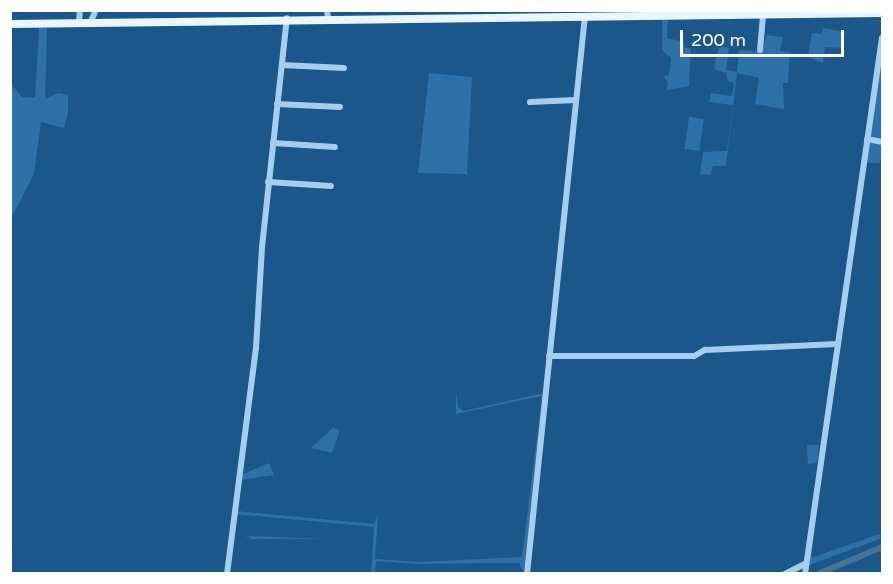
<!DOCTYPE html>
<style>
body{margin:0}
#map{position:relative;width:893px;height:584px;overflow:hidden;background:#1b578a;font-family:"Varela Round",sans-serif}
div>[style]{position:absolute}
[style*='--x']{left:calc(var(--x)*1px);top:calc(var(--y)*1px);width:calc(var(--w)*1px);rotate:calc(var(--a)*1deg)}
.green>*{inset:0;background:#2e71a8;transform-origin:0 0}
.canal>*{height:6px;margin:-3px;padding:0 3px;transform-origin:3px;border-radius:3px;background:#487398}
.minor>*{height:6px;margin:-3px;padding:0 3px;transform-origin:3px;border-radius:3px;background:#a5cded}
.major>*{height:8px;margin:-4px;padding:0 4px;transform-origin:4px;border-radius:4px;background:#ebf5ff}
span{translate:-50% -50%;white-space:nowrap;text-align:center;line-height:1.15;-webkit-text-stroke:6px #1b578a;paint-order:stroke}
.frame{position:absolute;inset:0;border:12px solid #fff;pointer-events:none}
.scale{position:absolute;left:680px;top:30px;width:164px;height:27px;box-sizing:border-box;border:3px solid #fff;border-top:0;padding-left:8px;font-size:18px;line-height:21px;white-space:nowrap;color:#fff;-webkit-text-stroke:4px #1b578a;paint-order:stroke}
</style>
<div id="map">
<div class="green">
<div style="clip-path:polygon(662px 18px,668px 18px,667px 38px,684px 42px,684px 47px,691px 49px,689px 86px,667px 90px,668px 82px,663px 76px,669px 75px,671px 58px,662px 50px)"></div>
<div style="clip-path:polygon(39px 27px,47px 28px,45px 99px,58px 93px,68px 95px,68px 113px,64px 128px,41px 122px,34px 174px,11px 218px,11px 84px,22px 97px,35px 98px)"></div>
<div style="clip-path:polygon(823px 28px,845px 32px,842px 48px,825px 47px,823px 63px,808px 57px,812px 33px,821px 34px)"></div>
<div style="clip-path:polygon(766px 35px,783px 37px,780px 51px,790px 52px,788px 83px,783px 83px,784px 109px,755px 104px,759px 78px,737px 73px,726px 166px,713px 166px,710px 175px,700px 174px,703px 152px,727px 151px,733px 105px,709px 102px,711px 93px,732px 96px,734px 83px,728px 81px,726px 73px,714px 69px,719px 46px,729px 48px,726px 70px,737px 72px,739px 50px,762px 52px)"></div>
<div style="clip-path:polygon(882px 55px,882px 163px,866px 163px)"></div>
<div style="clip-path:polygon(429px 73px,472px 77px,467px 174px,418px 173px)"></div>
<div style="left:689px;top:117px;width:15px;height:32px;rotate:8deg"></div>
<div style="clip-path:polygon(456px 390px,458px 407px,463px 411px,539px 394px,543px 394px,545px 398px,524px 573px,519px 563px,418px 564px,376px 561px,375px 573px,371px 573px,374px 527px,235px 514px,236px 511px,374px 524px,378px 514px,375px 559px,420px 562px,522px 557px,542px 396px,456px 414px)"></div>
<div style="clip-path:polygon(333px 428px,340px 430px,332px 453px,311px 448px)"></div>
<div style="clip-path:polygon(807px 445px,819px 445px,817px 463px,808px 464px)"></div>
<div style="clip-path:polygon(269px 463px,274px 475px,241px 480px,241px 475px)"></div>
<div style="clip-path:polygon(816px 520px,811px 558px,882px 533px,882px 538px,807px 566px)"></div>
<div style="clip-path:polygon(246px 536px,276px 537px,324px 539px,251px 539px)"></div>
</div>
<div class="canal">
<div style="--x:818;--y:574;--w:69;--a:-22.9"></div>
</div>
<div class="minor">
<div style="--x:327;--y:10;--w:8;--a:83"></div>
<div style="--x:79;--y:21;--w:11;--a:-85"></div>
<div style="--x:91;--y:21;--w:12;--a:-66"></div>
<div style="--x:760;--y:50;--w:37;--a:-85"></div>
<div style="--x:282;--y:65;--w:62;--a:2.8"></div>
<div style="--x:530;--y:102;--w:46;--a:-2.5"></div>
<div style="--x:277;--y:104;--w:63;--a:2.7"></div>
<div style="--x:867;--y:139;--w:15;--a:11"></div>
<div style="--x:273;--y:143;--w:62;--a:3.7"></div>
<div style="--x:268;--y:182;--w:63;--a:3.6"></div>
<div style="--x:549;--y:356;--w:145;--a:0"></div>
<div style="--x:694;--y:356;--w:13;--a:-29"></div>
<div style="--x:705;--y:350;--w:132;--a:-2.6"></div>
<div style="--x:227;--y:574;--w:228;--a:-82.7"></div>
<div style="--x:256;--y:348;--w:101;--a:-86.6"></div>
<div style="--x:262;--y:247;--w:230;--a:-83.8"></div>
<div style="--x:527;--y:574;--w:561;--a:-84.07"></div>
<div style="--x:785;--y:574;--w:22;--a:-27"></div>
<div style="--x:805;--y:574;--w:542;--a:-81.83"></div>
</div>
<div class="major">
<div style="--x:10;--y:24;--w:872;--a:-0.72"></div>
</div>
<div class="frame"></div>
<div class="scale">200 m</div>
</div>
